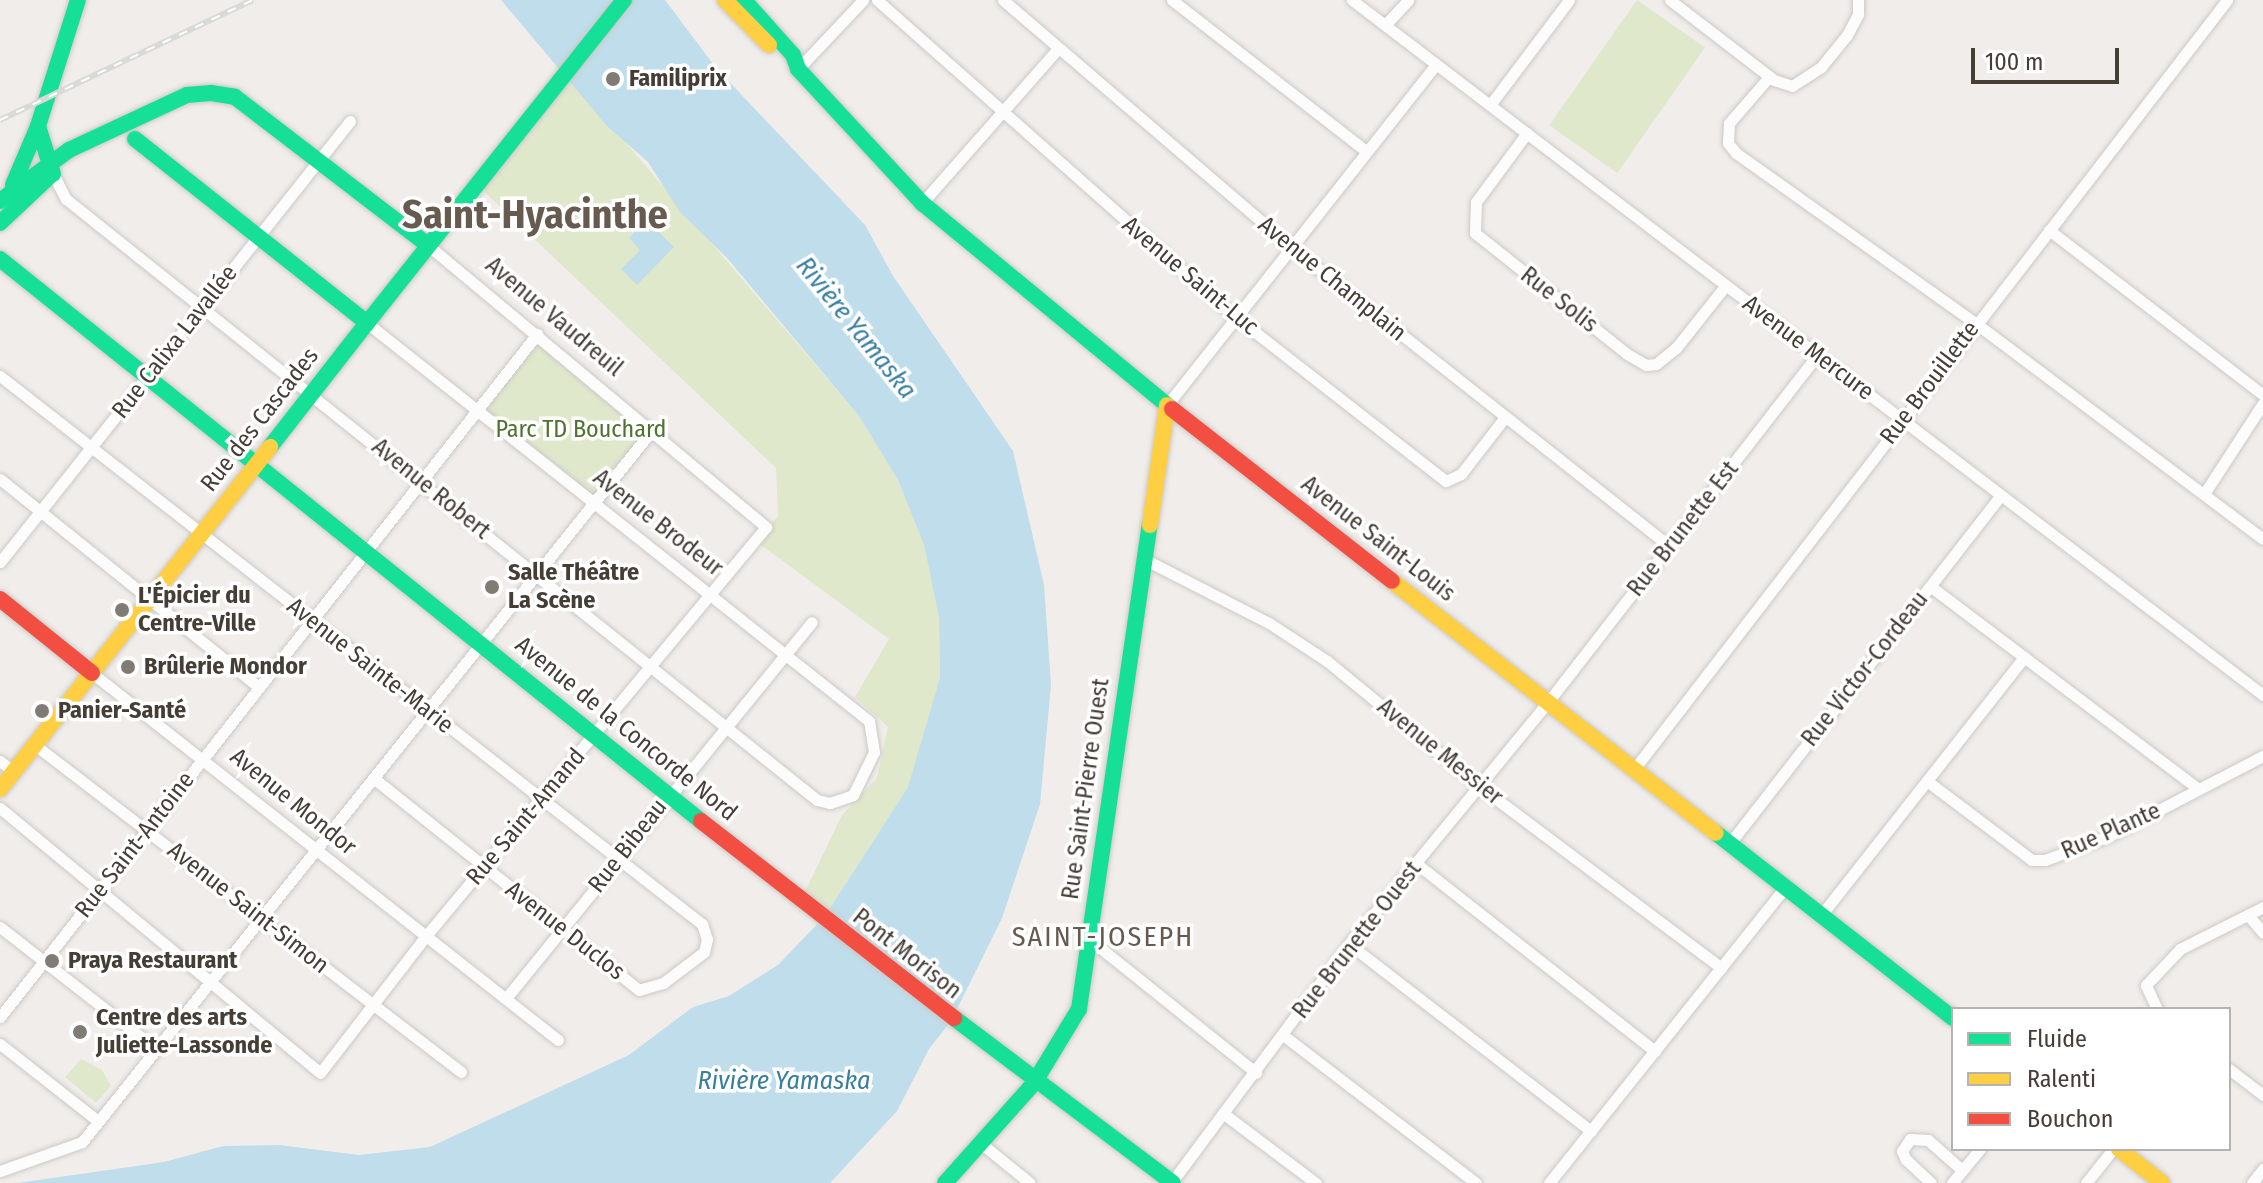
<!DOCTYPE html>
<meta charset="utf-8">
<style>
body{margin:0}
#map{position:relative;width:2263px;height:1183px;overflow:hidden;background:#f0edea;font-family:"Fira Sans Condensed",sans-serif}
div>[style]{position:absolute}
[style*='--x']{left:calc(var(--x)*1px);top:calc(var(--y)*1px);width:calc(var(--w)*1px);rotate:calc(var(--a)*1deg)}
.green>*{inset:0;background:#e0e8cc;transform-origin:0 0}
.water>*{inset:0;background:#bfddea}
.roads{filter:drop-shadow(0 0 2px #ccc9c6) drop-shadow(0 0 2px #ccc9c6)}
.street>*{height:11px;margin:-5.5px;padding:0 5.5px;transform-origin:5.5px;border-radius:5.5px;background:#fdfcfc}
.fast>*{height:16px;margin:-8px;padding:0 8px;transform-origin:8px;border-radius:8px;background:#16e098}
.slow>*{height:16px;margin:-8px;padding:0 8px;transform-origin:8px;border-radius:8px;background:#ffcf43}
.jam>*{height:16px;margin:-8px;padding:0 8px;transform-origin:8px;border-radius:8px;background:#f24e42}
.rail>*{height:6px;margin-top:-3px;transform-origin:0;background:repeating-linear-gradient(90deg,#fff 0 9px,#d9d9d8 0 18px);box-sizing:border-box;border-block:2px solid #d9d9d8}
.dots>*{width:22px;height:22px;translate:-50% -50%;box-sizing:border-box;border:4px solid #fff;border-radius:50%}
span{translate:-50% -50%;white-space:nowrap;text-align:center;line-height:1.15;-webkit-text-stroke:7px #fff;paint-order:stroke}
.poi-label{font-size:24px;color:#453e37;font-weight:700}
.left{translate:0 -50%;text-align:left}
.street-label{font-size:24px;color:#453e37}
.park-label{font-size:24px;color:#507230}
.water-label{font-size:26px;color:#387ea0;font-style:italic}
.quarter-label{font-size:28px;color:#675b50;letter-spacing:2px}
.town-label{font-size:40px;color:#675b50;font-weight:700}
.legend{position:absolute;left:1951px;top:1007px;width:280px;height:144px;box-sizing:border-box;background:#fff;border:2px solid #b5b2af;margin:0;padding:10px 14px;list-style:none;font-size:24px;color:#453e37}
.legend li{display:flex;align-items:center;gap:16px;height:40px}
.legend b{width:40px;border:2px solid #b5b2af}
.scale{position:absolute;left:1971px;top:48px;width:148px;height:36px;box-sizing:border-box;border:4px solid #453e37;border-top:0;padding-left:10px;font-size:24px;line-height:28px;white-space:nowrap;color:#453e37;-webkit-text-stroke:6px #fff;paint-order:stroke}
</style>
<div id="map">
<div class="green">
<div style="left:1637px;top:0;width:83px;height:153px;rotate:35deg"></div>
<div style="clip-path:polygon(563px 69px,859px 416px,898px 480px,924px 545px,939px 618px,940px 678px,923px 745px,908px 787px,825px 916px,802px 898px,842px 815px,877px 778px,888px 727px,855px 697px,889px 639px,757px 542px,778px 516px,776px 468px,474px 182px)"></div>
<div style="left:535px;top:333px;width:154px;height:94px;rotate:38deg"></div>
<div style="clip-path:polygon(81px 1059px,102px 1070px,111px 1086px,96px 1103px,65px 1077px)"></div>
</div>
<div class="water">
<div style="clip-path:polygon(501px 0,665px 0,716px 68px,865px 225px,893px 276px,1013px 451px,1044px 585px,1051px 685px,1040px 804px,1002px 918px,951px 1021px,929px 1049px,897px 1111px,830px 1183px,18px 1183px,164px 1162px,223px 1146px,279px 1145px,359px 1155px,430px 1147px,629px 1055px,693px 1007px,729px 996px,778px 965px,825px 916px,908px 787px,940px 678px,939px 618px,924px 545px,898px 480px,859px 416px,728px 259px,680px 212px,648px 162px,606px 125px)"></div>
<div style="clip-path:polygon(646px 220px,674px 247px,637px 285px,621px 269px,640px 250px,629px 238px)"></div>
</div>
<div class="roads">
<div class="street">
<div style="--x:877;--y:0;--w:480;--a:41.5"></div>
<div style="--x:1237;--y:318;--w:265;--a:38"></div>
<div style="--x:1446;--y:481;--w:17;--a:-25"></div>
<div style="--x:1461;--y:474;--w:72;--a:-52.3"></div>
<div style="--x:1003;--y:0;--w:381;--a:40.6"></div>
<div style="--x:1292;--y:248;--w:481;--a:38.3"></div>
<div style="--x:1172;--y:0;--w:246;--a:37.9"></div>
<div style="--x:1352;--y:0;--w:1146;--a:37.34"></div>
<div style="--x:1670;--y:0;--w:131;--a:37.6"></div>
<div style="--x:1774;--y:80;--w:19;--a:18"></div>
<div style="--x:1792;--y:86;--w:35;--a:-33"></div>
<div style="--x:1821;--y:67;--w:41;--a:-50.9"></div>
<div style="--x:1847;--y:35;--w:24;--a:-62"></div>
<div style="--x:1858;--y:14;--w:14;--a:-90"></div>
<div style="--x:1385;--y:25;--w:34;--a:-47"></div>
<div style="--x:798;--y:69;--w:95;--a:-46.7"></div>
<div style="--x:1769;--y:77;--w:61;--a:131"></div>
<div style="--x:1729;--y:123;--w:20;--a:93"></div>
<div style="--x:1728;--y:143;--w:13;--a:51"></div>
<div style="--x:1736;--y:153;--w:292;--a:35.4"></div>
<div style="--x:1974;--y:322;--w:361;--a:36.9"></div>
<div style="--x:1490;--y:105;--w:131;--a:-53"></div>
<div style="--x:1527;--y:133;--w:86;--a:126.5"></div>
<div style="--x:1476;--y:202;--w:31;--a:92"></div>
<div style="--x:1475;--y:233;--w:194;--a:38.5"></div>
<div style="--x:1627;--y:354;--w:22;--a:30"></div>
<div style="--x:1646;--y:365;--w:10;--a:-6"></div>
<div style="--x:1656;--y:364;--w:26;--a:-39"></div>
<div style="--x:1676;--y:348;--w:80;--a:-51.6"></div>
<div style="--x:53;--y:174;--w:28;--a:63"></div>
<div style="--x:66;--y:199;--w:962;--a:38.67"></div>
<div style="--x:817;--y:800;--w:13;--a:13"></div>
<div style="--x:830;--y:803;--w:24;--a:-19"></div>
<div style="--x:853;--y:795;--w:48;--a:-64"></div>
<div style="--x:874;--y:752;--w:31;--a:-99"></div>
<div style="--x:869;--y:721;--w:641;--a:-141.59"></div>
<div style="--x:922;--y:203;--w:205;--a:-48.6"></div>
<div style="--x:2049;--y:230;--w:270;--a:37.6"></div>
<div style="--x:0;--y:376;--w:891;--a:37.98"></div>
<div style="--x:702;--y:924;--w:16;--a:72"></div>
<div style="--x:707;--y:939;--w:13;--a:103"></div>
<div style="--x:704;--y:952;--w:51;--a:142.9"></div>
<div style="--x:663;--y:983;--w:25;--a:164"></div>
<div style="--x:639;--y:990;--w:340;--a:-141.4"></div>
<div style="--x:1167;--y:405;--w:434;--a:-51.7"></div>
<div style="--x:0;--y:479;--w:332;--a:38.8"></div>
<div style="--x:2204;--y:494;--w:108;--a:-57"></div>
<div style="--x:1144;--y:559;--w:140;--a:27.1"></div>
<div style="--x:1269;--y:623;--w:69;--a:33.2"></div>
<div style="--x:1327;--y:661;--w:197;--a:39.4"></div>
<div style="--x:1479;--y:786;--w:303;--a:36.9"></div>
<div style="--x:0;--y:562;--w:563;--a:-51.56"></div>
<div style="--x:1930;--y:586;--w:336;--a:37.1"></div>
<div style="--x:92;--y:673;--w:593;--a:38.22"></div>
<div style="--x:35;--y:745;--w:537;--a:37.51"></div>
<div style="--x:0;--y:761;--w:18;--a:38"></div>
<div style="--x:1635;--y:768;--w:970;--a:-52.37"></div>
<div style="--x:1927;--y:781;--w:131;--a:37"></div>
<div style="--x:2032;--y:860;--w:13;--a:0"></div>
<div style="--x:2045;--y:860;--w:68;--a:-20.6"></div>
<div style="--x:2109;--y:836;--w:174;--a:-27.5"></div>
<div style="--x:0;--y:808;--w:415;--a:39.6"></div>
<div style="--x:320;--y:1073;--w:172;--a:-52.3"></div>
<div style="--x:425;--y:937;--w:533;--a:-50.25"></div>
<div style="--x:766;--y:527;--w:440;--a:-140.2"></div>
<div style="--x:1730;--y:843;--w:441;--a:-52.1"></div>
<div style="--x:1417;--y:864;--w:303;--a:38.2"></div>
<div style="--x:1822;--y:914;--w:327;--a:-51.8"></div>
<div style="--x:2248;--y:915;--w:23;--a:50"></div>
<div style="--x:0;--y:927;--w:198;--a:38"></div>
<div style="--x:1089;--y:939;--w:214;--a:38.7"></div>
<div style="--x:1349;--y:944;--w:306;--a:37.7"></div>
<div style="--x:507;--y:997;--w:483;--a:-50.9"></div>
<div style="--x:2157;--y:1009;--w:26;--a:-115"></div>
<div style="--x:2146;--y:985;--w:50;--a:-46.6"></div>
<div style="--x:2180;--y:949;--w:93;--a:-26.8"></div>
<div style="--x:0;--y:1017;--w:869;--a:-51.82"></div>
<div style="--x:1283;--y:1035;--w:243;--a:37.5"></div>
<div style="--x:0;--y:1044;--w:125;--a:38.2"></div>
<div style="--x:2229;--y:1069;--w:43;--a:37.4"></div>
<div style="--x:1224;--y:1114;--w:115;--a:36.9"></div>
<div style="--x:983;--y:1145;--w:60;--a:39"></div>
<div style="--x:0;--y:1171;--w:87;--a:-19.5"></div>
<div style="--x:82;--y:1142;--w:912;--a:-51.32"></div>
<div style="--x:1171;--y:1183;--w:298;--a:-53.3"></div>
<div style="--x:1349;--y:944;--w:313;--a:-50.6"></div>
<div style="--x:1548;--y:702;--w:439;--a:-52.2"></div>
<div style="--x:1549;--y:1183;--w:380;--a:-51.4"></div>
<div style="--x:1931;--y:1183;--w:34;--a:-137"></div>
<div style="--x:1906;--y:1160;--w:10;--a:-114"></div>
<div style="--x:1902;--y:1151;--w:14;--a:-56"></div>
<div style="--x:1910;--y:1139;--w:18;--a:3"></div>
<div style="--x:1928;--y:1140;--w:45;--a:41.4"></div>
<div style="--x:1952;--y:1183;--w:44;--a:-50.5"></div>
<div style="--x:2086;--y:1183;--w:43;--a:-51.5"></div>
<div style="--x:2252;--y:1183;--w:18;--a:-52"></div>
</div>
<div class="fast">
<div style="--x:744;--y:0;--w:74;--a:48.3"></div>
<div style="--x:793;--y:55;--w:15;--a:70"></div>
<div style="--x:798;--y:69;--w:183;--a:47.2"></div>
<div style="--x:922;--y:203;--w:324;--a:39.5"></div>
<div style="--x:135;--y:139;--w:296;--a:38.4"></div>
<div style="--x:367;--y:323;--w:413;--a:-51.5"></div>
<div style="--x:53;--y:174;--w:50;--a:-107.4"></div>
<div style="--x:38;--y:126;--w:132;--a:-72.4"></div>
<div style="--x:13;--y:185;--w:64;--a:-67"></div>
<div style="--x:0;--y:201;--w:86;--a:-36.5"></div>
<div style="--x:69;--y:150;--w:130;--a:-25"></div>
<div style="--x:187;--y:95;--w:24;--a:-5"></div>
<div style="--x:211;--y:93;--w:24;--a:9"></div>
<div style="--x:235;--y:97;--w:243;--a:37.5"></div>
<div style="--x:0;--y:223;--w:69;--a:-43.2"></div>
<div style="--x:0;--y:259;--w:898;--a:38.72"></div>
<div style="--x:270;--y:447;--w:157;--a:-52"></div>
<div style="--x:1716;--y:833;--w:301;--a:38"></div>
<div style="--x:954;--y:1018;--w:274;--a:37"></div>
<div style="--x:945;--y:1183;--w:134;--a:-48.3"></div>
<div style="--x:1034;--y:1083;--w:87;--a:-58.7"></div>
<div style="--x:1079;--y:1009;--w:489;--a:-81.7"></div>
</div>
<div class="slow">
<div style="--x:725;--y:0;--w:63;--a:45.6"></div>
<div style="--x:1150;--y:525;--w:121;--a:-81.9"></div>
<div style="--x:1392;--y:581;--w:410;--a:37.9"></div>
<div style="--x:0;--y:789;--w:436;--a:-51.7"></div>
<div style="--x:2119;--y:1149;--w:55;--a:38.3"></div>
</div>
<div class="jam">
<div style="--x:1172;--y:409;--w:279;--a:38"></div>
<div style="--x:0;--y:599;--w:118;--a:38.8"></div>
<div style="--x:701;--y:821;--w:321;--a:37.9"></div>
</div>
</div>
<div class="rail">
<div style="--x:0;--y:120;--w:280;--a:-25.4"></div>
</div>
<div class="dots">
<div style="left:613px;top:79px;background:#817b76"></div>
<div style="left:492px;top:587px;background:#817b76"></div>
<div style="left:122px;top:610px;background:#817b76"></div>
<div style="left:128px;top:667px;background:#817b76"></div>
<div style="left:42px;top:711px;background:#817b76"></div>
<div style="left:52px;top:961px;background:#817b76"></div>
<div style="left:80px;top:1032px;background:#817b76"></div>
</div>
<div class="poi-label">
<span class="left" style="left:629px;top:79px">Familiprix</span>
<span class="left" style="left:508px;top:587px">Salle Théâtre<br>La Scène</span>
<span class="left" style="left:138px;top:610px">L'Épicier du<br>Centre-Ville</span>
<span class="left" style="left:144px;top:667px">Brûlerie Mondor</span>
<span class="left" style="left:58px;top:711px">Panier-Santé</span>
<span class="left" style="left:68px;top:961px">Praya Restaurant</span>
<span class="left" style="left:96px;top:1032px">Centre des arts<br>Juliette-Lassonde</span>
</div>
<div class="street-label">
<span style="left:1190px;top:276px;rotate:40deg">Avenue Saint-Luc</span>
<span style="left:1332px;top:279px;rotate:39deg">Avenue Champlain</span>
<span style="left:1559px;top:300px;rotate:38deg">Rue Solis</span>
<span style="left:554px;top:317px;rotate:40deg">Avenue Vaudreuil</span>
<span style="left:175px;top:342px;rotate:-52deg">Rue Calixa Lavallée</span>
<span style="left:1808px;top:348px;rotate:37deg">Avenue Mercure</span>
<span style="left:1930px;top:383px;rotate:-53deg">Rue Brouillette</span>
<span style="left:260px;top:420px;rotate:-52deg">Rue des Cascades</span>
<span style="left:431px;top:489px;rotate:39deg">Avenue Robert</span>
<span style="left:658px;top:523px;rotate:38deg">Avenue Brodeur</span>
<span style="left:1683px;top:529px;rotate:-52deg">Rue Brunette Est</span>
<span style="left:1378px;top:539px;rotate:38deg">Avenue Saint-Louis</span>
<span style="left:370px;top:666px;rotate:38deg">Avenue Sainte-Marie</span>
<span style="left:1865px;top:669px;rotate:-52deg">Rue Victor-Cordeau</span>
<span style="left:626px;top:729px;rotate:39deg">Avenue de la Concorde Nord</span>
<span style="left:1440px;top:752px;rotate:39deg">Avenue Messier</span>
<span style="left:1086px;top:789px;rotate:-82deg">Rue Saint-Pierre Ouest</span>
<span style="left:293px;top:802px;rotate:39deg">Avenue Mondor</span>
<span style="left:526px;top:817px;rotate:-50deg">Rue Saint-Amand</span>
<span style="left:2111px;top:831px;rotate:-24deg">Rue Plante</span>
<span style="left:135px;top:845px;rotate:-52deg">Rue Saint-Antoine</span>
<span style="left:628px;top:846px;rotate:-52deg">Rue Bibeau</span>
<span style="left:248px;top:908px;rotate:38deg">Avenue Saint-Simon</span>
<span style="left:565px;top:931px;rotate:38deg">Avenue Duclos</span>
<span style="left:1357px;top:940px;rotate:-52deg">Rue Brunette Ouest</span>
<span style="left:907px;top:954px;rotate:38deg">Pont Morison</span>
</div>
<div class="park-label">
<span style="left:581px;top:430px">Parc TD Bouchard</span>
</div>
<div class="water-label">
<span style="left:856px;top:328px;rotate:51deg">Rivière Yamaska</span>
<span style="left:784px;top:1081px">Rivière Yamaska</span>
</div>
<div class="quarter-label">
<span style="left:1103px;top:937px">SAINT-JOSEPH</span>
</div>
<div class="town-label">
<span style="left:535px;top:215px">Saint-Hyacinthe</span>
</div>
<ul class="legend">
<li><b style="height:10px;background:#16e098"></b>Fluide</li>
<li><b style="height:10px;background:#ffcf43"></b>Ralenti</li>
<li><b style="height:10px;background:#f24e42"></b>Bouchon</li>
</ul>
<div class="scale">100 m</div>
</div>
